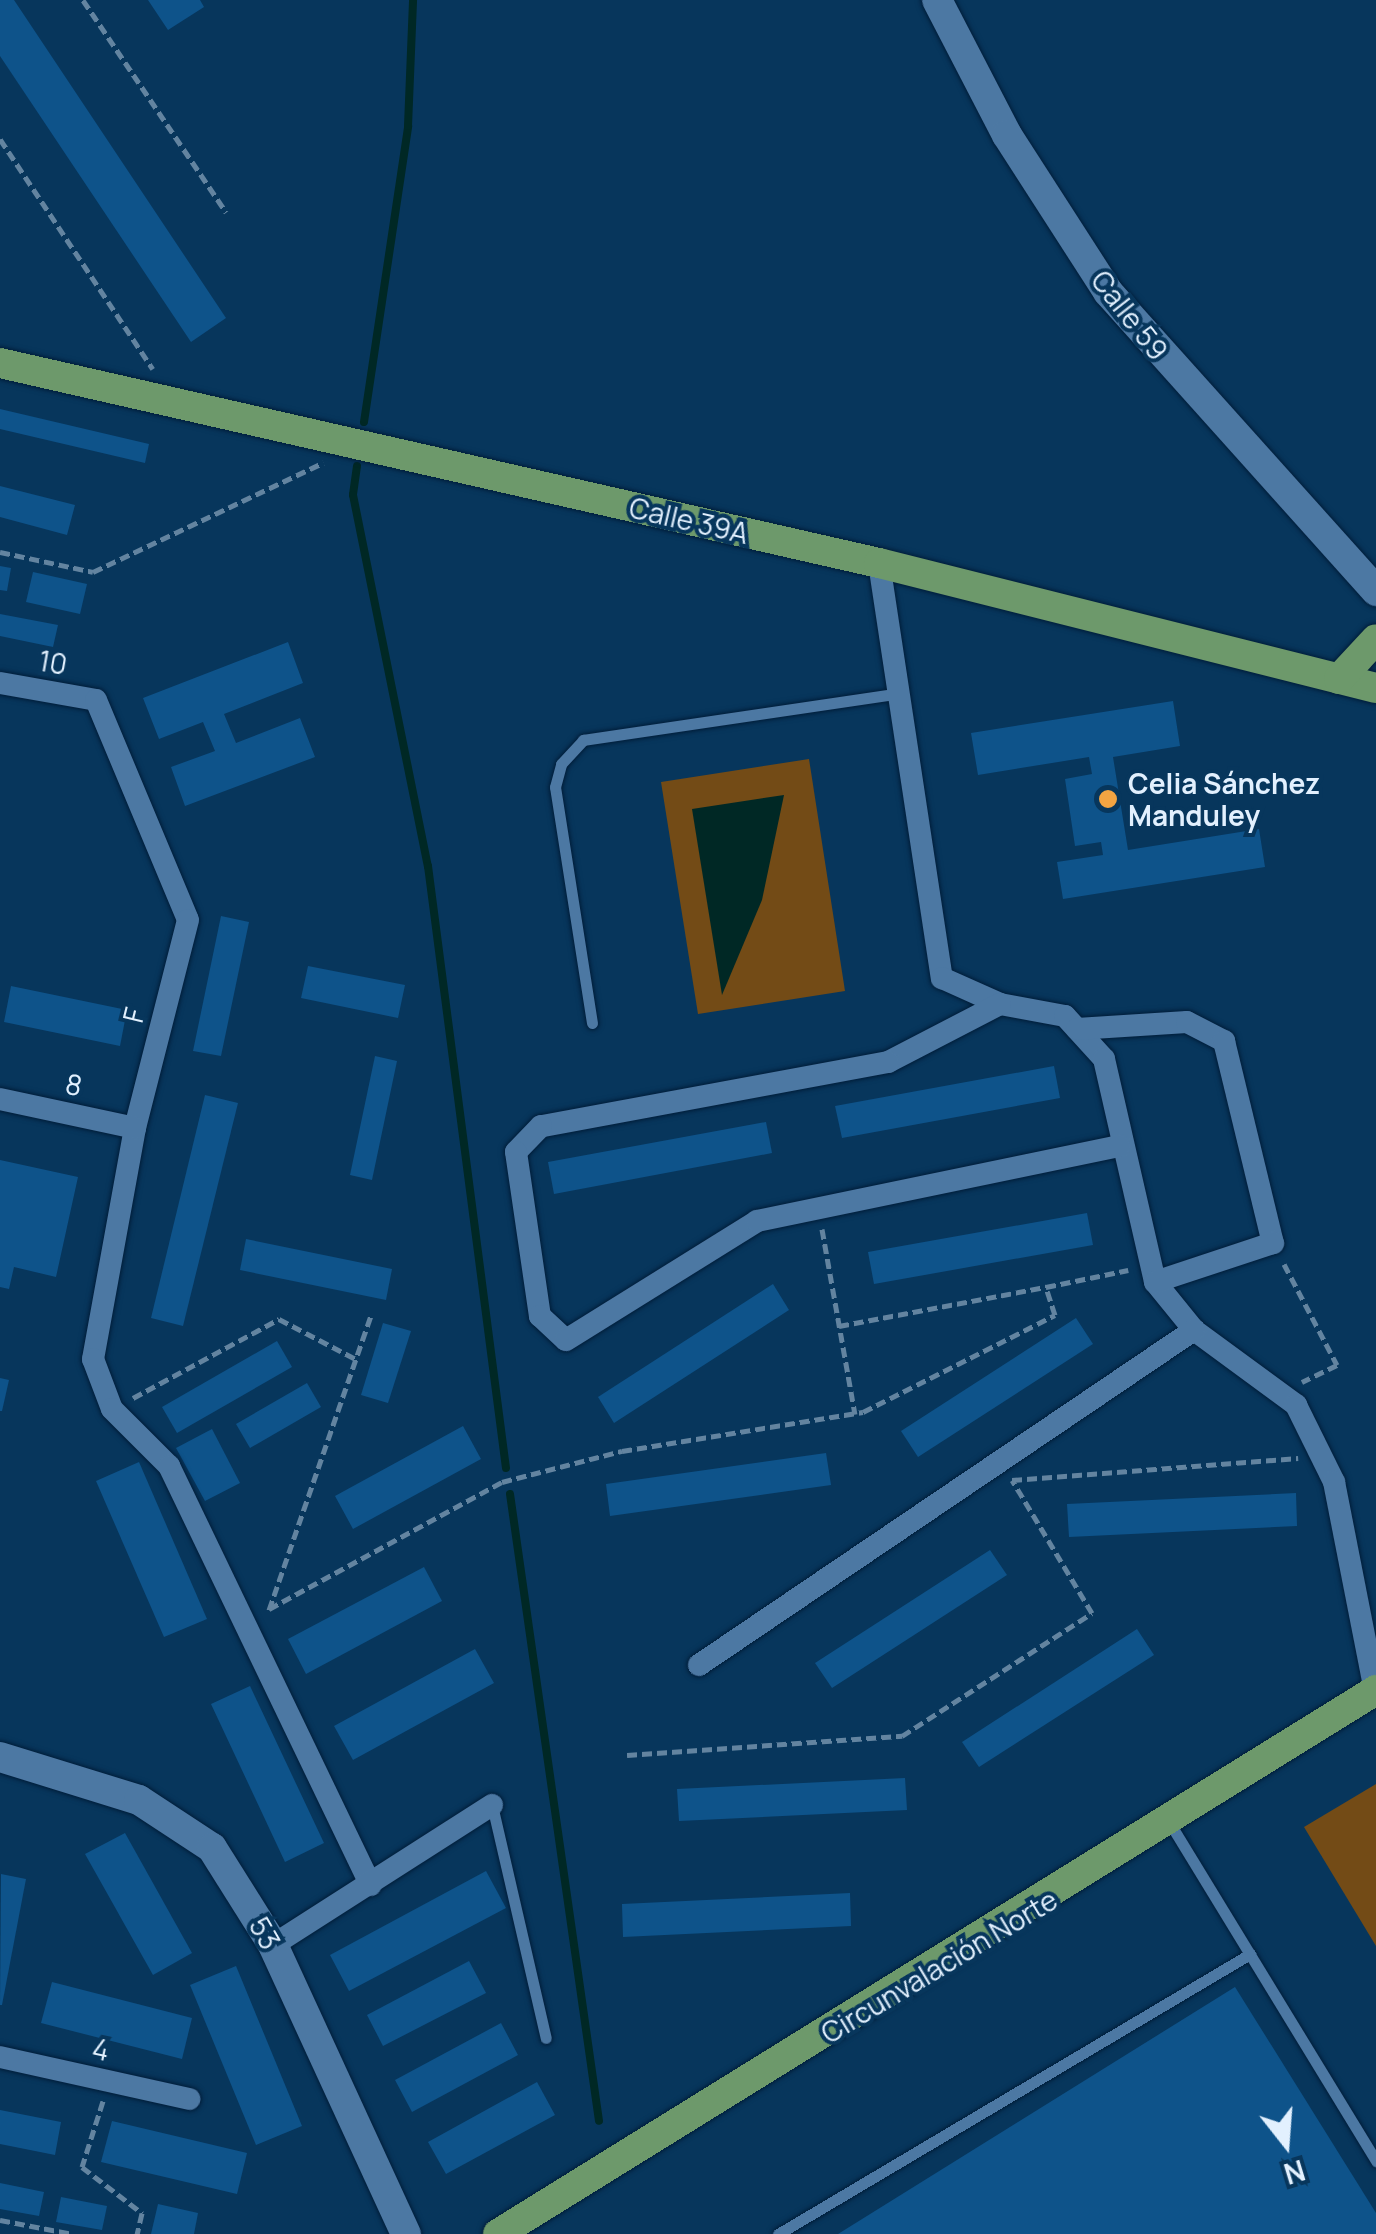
<!DOCTYPE html>
<html>
<head>
<meta charset="utf-8">
<style>
  body { margin:0 }
  #map { position:relative; width:1376px; height:2234px; overflow:hidden; background:#07365c; font-family:Manrope,sans-serif }
  div>[style] { position:absolute }
  [style*='--x'] { left:calc(var(--x)*1px); top:calc(var(--y)*1px); width:calc(var(--w)*1px); rotate:calc(var(--a)*1deg) }
  .green>* { inset:0; background:#734b16 }
  .water>* { inset:0; background:#002825 }
  .stream>* { height:8px; margin:-4px; padding:0 4px; transform-origin:4px; border-radius:4px; background:#002825 }
  .building>* { inset:0; background:#0e538a }
  .path>* { height:5px; margin-top:-2.5px; transform-origin:0; background:repeating-linear-gradient(90deg,#6384a0 0 10px,transparent 0 15px) }
  .roads { filter:drop-shadow(0 0 2px #001d39) drop-shadow(0 0 2px #001d39) }
  .service>* { height:11px; margin:-5.5px; padding:0 5.5px; transform-origin:5.5px; border-radius:5.5px; background:#4c78a3 }
  .minor>* { height:22px; margin:-11px; padding:0 11px; transform-origin:11px; border-radius:11px; background:#4c78a3 }
  .tertiary>* { height:30px; margin:-15px; padding:0 15px; transform-origin:15px; border-radius:15px; background:#4c78a3 }
  .primary>* { height:30px; margin:-15px; padding:0 15px; transform-origin:15px; border-radius:15px; background:#6d996b }
  .dots>* { width:28px; height:28px; translate:-50% -50%; box-sizing:border-box; border:5px solid #07365c; border-radius:50% }
  span { translate:-50% -50%; white-space:nowrap; text-align:center; line-height:1.15; -webkit-text-stroke:8px #07365c; paint-order:stroke }
  .street-label { font-size:28px; color:#e2f0fe }
  .poi-label { font-size:28px; color:#e2f0fe; font-weight:700 }
  .left { translate:0 -50%; text-align:left }
  .north { position:absolute; left:1236px; top:2094px; width:100px; height:100px; -webkit-text-stroke:8px #07365c; paint-order:stroke; rotate:163deg; font-size:28px; font-weight:700; line-height:40px; text-align:center; color:#e2f0fe }
  .north::after { content:''; display:block; margin:auto; width:35px; height:45px; background:#e2f0fe; clip-path:polygon(50% 0,100% 100%,50% 72%,0 100%) }
</style>
</head>
<body>
<div id="map">
  <div class="green">
    <i style="clip-path:polygon(809px 759px,845px 991px,698px 1014px,661px 782px)"></i>
    <i style="clip-path:polygon(1376px 1784px,1376px 1946px,1304px 1827px)"></i>
  </div>
  <div class="water">
    <i style="clip-path:polygon(784px 795px,762px 900px,722px 995px,692px 809px)"></i>
  </div>
  <div class="stream">
    <i style="--x:364;--y:422;--w:299;--a:-81.5"></i>
    <i style="--x:408;--y:126;--w:126;--a:-87.7"></i>
    <i style="--x:357;--y:466;--w:29;--a:98"></i>
    <i style="--x:353;--y:495;--w:379;--a:78.6"></i>
    <i style="--x:428;--y:866;--w:607;--a:82.62"></i>
    <i style="--x:510;--y:1494;--w:633;--a:81.92"></i>
  </div>
  <div class="building">
    <i style="clip-path:polygon(0 0,14px 0,226px 318px,191px 342px,0 56px)"></i>
    <i style="clip-path:polygon(148px 0,200px 0,204px 7px,168px 30px)"></i>
    <i style="clip-path:polygon(0 409px,149px 444px,145px 463px,0 429px)"></i>
    <i style="clip-path:polygon(0 486px,75px 505px,67px 535px,0 517px)"></i>
    <i style="clip-path:polygon(0 566px,11px 568px,7px 591px,0 590px)"></i>
    <i style="clip-path:polygon(33px 572px,87px 584px,80px 614px,26px 602px)"></i>
    <i style="clip-path:polygon(0 614px,58px 625px,53px 647px,0 636px)"></i>
    <i style="clip-path:polygon(288px 642px,303px 683px,224px 714px,236px 743px,300px 718px,315px 757px,185px 806px,171px 767px,215px 751px,203px 722px,159px 739px,143px 698px)"></i>
    <i style="clip-path:polygon(1173px 701px,1180px 746px,1113px 757px,1128px 850px,1259px 829px,1265px 867px,1063px 899px,1057px 862px,1103px 855px,1101px 842px,1075px 846px,1065px 779px,1092px 774px,1089px 757px,978px 775px,971px 733px)"></i>
    <i style="clip-path:polygon(221px 916px,249px 922px,221px 1056px,193px 1051px)"></i>
    <i style="clip-path:polygon(308px 966px,405px 985px,398px 1018px,301px 998px)"></i>
    <i style="clip-path:polygon(11px 986px,127px 1010px,120px 1046px,4px 1022px)"></i>
    <i style="clip-path:polygon(375px 1056px,397px 1061px,372px 1180px,350px 1175px)"></i>
    <i style="clip-path:polygon(1054px 1066px,1060px 1098px,842px 1138px,835px 1106px)"></i>
    <i style="clip-path:polygon(205px 1095px,238px 1103px,183px 1326px,151px 1318px)"></i>
    <i style="clip-path:polygon(766px 1122px,772px 1153px,554px 1194px,548px 1162px)"></i>
    <i style="clip-path:polygon(0 1160px,78px 1177px,56px 1277px,14px 1267px,9px 1289px,0 1287px)"></i>
    <i style="clip-path:polygon(1087px 1213px,1093px 1245px,874px 1284px,868px 1252px)"></i>
    <i style="clip-path:polygon(246px 1239px,392px 1269px,386px 1300px,240px 1270px)"></i>
    <i style="clip-path:polygon(773px 1284px,789px 1310px,614px 1423px,598px 1397px)"></i>
    <i style="clip-path:polygon(1076px 1318px,1093px 1344px,918px 1457px,901px 1431px)"></i>
    <i style="clip-path:polygon(383px 1323px,411px 1331px,388px 1403px,361px 1395px)"></i>
    <i style="clip-path:polygon(277px 1341px,292px 1367px,177px 1433px,162px 1407px)"></i>
    <i style="clip-path:polygon(0 1378px,9px 1380px,2px 1411px,0 1411px)"></i>
    <i style="clip-path:polygon(307px 1383px,321px 1407px,250px 1448px,236px 1424px)"></i>
    <i style="clip-path:polygon(463px 1426px,481px 1459px,353px 1529px,335px 1496px)"></i>
    <i style="clip-path:polygon(212px 1429px,240px 1483px,205px 1501px,176px 1448px)"></i>
    <i style="clip-path:polygon(826px 1453px,831px 1485px,610px 1516px,606px 1484px)"></i>
    <i style="clip-path:polygon(139px 1462px,207px 1619px,164px 1637px,96px 1481px)"></i>
    <i style="clip-path:polygon(1296px 1493px,1297px 1526px,1069px 1537px,1067px 1504px)"></i>
    <i style="clip-path:polygon(990px 1550px,1007px 1575px,832px 1688px,815px 1663px)"></i>
    <i style="clip-path:polygon(424px 1567px,442px 1601px,306px 1674px,288px 1639px)"></i>
    <i style="clip-path:polygon(1137px 1629px,1154px 1655px,979px 1767px,962px 1742px)"></i>
    <i style="clip-path:polygon(475px 1649px,494px 1683px,353px 1760px,334px 1726px)"></i>
    <i style="clip-path:polygon(250px 1686px,324px 1843px,285px 1862px,211px 1704px)"></i>
    <i style="clip-path:polygon(905px 1778px,907px 1810px,679px 1821px,677px 1789px)"></i>
    <i style="clip-path:polygon(125px 1833px,192px 1953px,153px 1975px,85px 1854px)"></i>
    <i style="clip-path:polygon(486px 1871px,506px 1908px,349px 1991px,330px 1955px)"></i>
    <i style="clip-path:polygon(1px 1874px,26px 1879px,2px 2005px,0 2005px)"></i>
    <i style="clip-path:polygon(850px 1893px,851px 1926px,623px 1937px,622px 1904px)"></i>
    <i style="clip-path:polygon(469px 1961px,486px 1993px,383px 2046px,367px 2015px)"></i>
    <i style="clip-path:polygon(236px 1966px,302px 2126px,256px 2145px,190px 1985px)"></i>
    <i style="clip-path:polygon(52px 1982px,192px 2018px,182px 2059px,41px 2023px)"></i>
    <i style="clip-path:polygon(1235px 1987px,1376px 2213px,1376px 2234px,838px 2234px)"></i>
    <i style="clip-path:polygon(501px 2023px,518px 2055px,412px 2112px,395px 2080px)"></i>
    <i style="clip-path:polygon(537px 2082px,555px 2115px,446px 2174px,428px 2142px)"></i>
    <i style="clip-path:polygon(0 2110px,61px 2122px,55px 2155px,0 2144px)"></i>
    <i style="clip-path:polygon(112px 2121px,247px 2153px,237px 2194px,101px 2162px)"></i>
    <i style="clip-path:polygon(0 2183px,44px 2192px,39px 2216px,0 2209px)"></i>
    <i style="clip-path:polygon(61px 2197px,107px 2206px,102px 2230px,56px 2222px)"></i>
    <i style="clip-path:polygon(158px 2204px,198px 2213px,194px 2234px,151px 2234px)"></i>
  </div>
  <div class="path">
    <i style="--x:83;--y:0;--w:256;--a:56"></i>
    <i style="--x:0;--y:139;--w:276;--a:56.4"></i>
    <i style="--x:0;--y:552;--w:95;--a:12.1"></i>
    <i style="--x:93;--y:572;--w:255;--a:-25.4"></i>
    <i style="--x:822;--y:1229;--w:188;--a:79.9"></i>
    <i style="--x:1284;--y:1264;--w:114;--a:62.3"></i>
    <i style="--x:1337;--y:1365;--w:39;--a:154"></i>
    <i style="--x:839;--y:1326;--w:211;--a:-10.7"></i>
    <i style="--x:133;--y:1398;--w:166;--a:-28.4"></i>
    <i style="--x:279;--y:1319;--w:87;--a:27.5"></i>
    <i style="--x:269;--y:1609;--w:265;--a:-28.6"></i>
    <i style="--x:502;--y:1482;--w:124;--a:-14.5"></i>
    <i style="--x:622;--y:1451;--w:244;--a:-9.2"></i>
    <i style="--x:863;--y:1412;--w:215;--a:-26.8"></i>
    <i style="--x:1055;--y:1315;--w:29;--a:-108"></i>
    <i style="--x:1046;--y:1287;--w:84;--a:-11.7"></i>
    <i style="--x:269;--y:1610;--w:311;--a:-70.9"></i>
    <i style="--x:627;--y:1755;--w:276;--a:-4"></i>
    <i style="--x:902;--y:1736;--w:226;--a:-32.9"></i>
    <i style="--x:1092;--y:1613;--w:155;--a:-121"></i>
    <i style="--x:1012;--y:1480;--w:287;--a:-4.4"></i>
    <i style="--x:103;--y:2101;--w:69;--a:107.7"></i>
    <i style="--x:82;--y:2167;--w:76;--a:37.5"></i>
    <i style="--x:142;--y:2213;--w:22;--a:103"></i>
    <i style="--x:0;--y:2220;--w:74;--a:10.9"></i>
  </div>
  <div class="roads">
    <div class="service">
      <i style="--x:592;--y:1023;--w:239;--a:-98.9"></i>
      <i style="--x:555;--y:787;--w:24;--a:-75"></i>
      <i style="--x:561;--y:764;--w:33;--a:-47"></i>
      <i style="--x:583;--y:740;--w:321;--a:-8.4"></i>
      <i style="--x:492;--y:1805;--w:239;--a:77"></i>
      <i style="--x:1171;--y:1825;--w:394;--a:58.6"></i>
      <i style="--x:778;--y:2234;--w:549;--a:-30.68"></i>
    </div>
    <div class="minor">
      <i style="--x:879;--y:563;--w:420;--a:81.4"></i>
      <i style="--x:942;--y:978;--w:64;--a:24.1"></i>
      <i style="--x:1000;--y:1004;--w:66;--a:10.5"></i>
      <i style="--x:1065;--y:1016;--w:58;--a:47.8"></i>
      <i style="--x:1104;--y:1059;--w:229;--a:77.1"></i>
      <i style="--x:1155;--y:1282;--w:62;--a:50.9"></i>
      <i style="--x:1194;--y:1330;--w:127;--a:36.3"></i>
      <i style="--x:1296;--y:1405;--w:86;--a:63.7"></i>
      <i style="--x:1334;--y:1482;--w:213;--a:78.9"></i>
      <i style="--x:0;--y:683;--w:97;--a:10"></i>
      <i style="--x:96;--y:700;--w:238;--a:67.3"></i>
      <i style="--x:188;--y:920;--w:215;--a:104.3"></i>
      <i style="--x:135;--y:1128;--w:235;--a:100.3"></i>
      <i style="--x:93;--y:1359;--w:53;--a:69.2"></i>
      <i style="--x:112;--y:1409;--w:81;--a:45"></i>
      <i style="--x:169;--y:1466;--w:465;--a:64.3"></i>
      <i style="--x:1000;--y:1004;--w:126;--a:152.6"></i>
      <i style="--x:888;--y:1062;--w:353;--a:169.5"></i>
      <i style="--x:541;--y:1126;--w:36;--a:134"></i>
      <i style="--x:516;--y:1152;--w:166;--a:81.7"></i>
      <i style="--x:540;--y:1316;--w:35;--a:43"></i>
      <i style="--x:566;--y:1340;--w:225;--a:-31.9"></i>
      <i style="--x:757;--y:1221;--w:370;--a:-11.7"></i>
      <i style="--x:1077;--y:1029;--w:110;--a:-3.6"></i>
      <i style="--x:1187;--y:1022;--w:42;--a:27.2"></i>
      <i style="--x:1224;--y:1041;--w:208;--a:76.4"></i>
      <i style="--x:1273;--y:1243;--w:124;--a:161.7"></i>
      <i style="--x:0;--y:1099;--w:138;--a:12.1"></i>
      <i style="--x:699;--y:1665;--w:598;--a:-34.09"></i>
      <i style="--x:273;--y:1945;--w:260;--a:-32.6"></i>
      <i style="--x:0;--y:2057;--w:194;--a:12.5"></i>
    </div>
    <div class="tertiary">
      <i style="--x:937;--y:0;--w:152;--a:62.6"></i>
      <i style="--x:1007;--y:135;--w:187;--a:57.2"></i>
      <i style="--x:1108;--y:292;--w:402;--a:48.1"></i>
      <i style="--x:0;--y:1757;--w:145;--a:17.2"></i>
      <i style="--x:139;--y:1800;--w:87;--a:33.3"></i>
      <i style="--x:212;--y:1848;--w:115;--a:57.8"></i>
      <i style="--x:273;--y:1945;--w:318;--a:65.3"></i>
    </div>
    <div class="primary">
      <i style="--x:0;--y:363;--w:901;--a:12.82"></i>
      <i style="--x:879;--y:563;--w:512;--a:14.12"></i>
      <i style="--x:1339;--y:679;--w:54;--a:-47.2"></i>
      <i style="--x:498;--y:2234;--w:1033;--a:-31.78"></i>
    </div>
  </div>
  <div class="dots">
    <i style="left:1108px;top:799px;background:#f3a442"></i>
  </div>
  <div class="street-label">
    <span style="left:1130px;top:315px;rotate:52deg">Calle 59</span>
    <span style="left:689px;top:520px;rotate:13deg">Calle 39A</span>
    <span style="left:53px;top:662px;rotate:10deg">10</span>
    <span style="left:133px;top:1015px;rotate:-76deg">F</span>
    <span style="left:74px;top:1084px;rotate:12deg">8</span>
    <span style="left:265px;top:1933px;rotate:60deg">53</span>
    <span style="left:939px;top:1966px;rotate:-31deg">Circunvalación Norte</span>
    <span style="left:101px;top:2049px;rotate:12deg">4</span>
  </div>
  <div class="poi-label">
    <span class="left" style="left:1128px;top:799px">Celia Sánchez<br>Manduley</span>
  </div>
  <div class="north">N</div>
</div>
</body>
</html>
